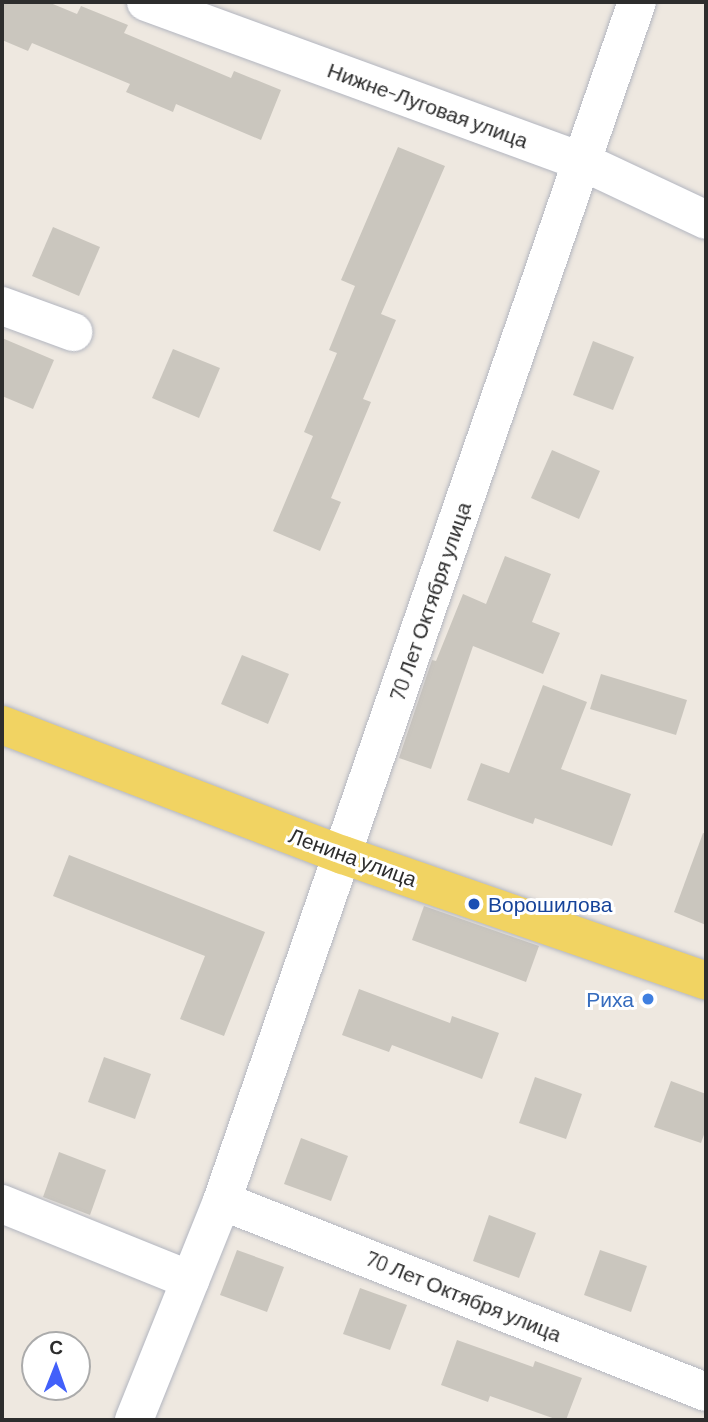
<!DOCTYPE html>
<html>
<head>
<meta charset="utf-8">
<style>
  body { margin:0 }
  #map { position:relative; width:708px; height:1422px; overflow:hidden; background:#eee8e0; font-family:Barlow,sans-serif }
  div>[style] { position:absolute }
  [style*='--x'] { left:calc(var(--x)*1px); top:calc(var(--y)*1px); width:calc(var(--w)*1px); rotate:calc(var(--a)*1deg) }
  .building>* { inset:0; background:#cac6be }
  .roads { filter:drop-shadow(0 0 2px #b3b6c0) drop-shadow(0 0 2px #b3b6c0) }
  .minor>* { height:38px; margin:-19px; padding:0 19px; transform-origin:19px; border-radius:19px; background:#fff }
  .major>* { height:38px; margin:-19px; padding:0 19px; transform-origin:19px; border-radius:19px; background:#f1d362 }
  .dots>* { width:19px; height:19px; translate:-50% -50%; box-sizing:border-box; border:4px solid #fff; border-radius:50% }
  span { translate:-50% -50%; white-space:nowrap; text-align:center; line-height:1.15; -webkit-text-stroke:6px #fff; paint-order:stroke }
  .street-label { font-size:21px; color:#2d2d2d }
  .transit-label { font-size:21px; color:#164399 }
  .left { translate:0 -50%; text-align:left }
  .shop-label { font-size:21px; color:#366cbe }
  .right { translate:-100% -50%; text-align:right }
  .frame { position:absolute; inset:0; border:4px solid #2d2d2d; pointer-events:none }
  .north { position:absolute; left:21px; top:1331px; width:70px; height:70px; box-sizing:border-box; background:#fff; border:2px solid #ababab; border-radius:50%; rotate:1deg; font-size:19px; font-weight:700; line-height:28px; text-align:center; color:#2d2d2d }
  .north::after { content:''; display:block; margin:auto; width:24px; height:32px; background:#4260fa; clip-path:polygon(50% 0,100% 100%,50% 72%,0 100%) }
</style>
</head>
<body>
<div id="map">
  <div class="building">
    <i style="clip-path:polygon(2px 2px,48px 2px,77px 14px,81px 6px,128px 25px,124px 33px,231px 78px,234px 71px,281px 90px,261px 140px,176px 104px,173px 112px,126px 92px,130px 84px,32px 43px,28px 51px,2px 40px)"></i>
    <i style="clip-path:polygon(398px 147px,445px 166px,381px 314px,396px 320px,363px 399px,371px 402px,331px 498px,341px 502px,320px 551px,273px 531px,313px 436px,304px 432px,337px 353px,329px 350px,355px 286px,341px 280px)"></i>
    <i style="clip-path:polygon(53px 227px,100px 247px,79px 296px,32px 276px)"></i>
    <i style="clip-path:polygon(2px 338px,54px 360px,33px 409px,2px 396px)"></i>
    <i style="clip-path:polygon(593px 341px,634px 357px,613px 410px,573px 395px)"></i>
    <i style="clip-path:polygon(173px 349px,220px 368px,199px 418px,152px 398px)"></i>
    <i style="clip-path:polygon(552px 450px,600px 471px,579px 519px,531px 498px)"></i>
    <i style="clip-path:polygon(505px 556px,551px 574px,532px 622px,560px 633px,543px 674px,473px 646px,431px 769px,399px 758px,432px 660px,436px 661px,463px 594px,486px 604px)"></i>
    <i style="clip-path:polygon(242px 655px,289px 674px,268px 724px,221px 704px)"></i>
    <i style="clip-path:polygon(601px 674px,687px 700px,676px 735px,590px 709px)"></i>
    <i style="clip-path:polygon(543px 685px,587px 702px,561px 769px,631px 794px,612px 846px,535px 818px,533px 824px,467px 800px,481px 763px,509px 773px)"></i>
    <i style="clip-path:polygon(703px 833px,706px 834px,706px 925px,674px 912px)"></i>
    <i style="clip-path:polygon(69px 855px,265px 932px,224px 1036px,180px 1019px,205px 956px,53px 896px)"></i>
    <i style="clip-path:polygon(424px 906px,539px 946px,526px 982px,412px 940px)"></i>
    <i style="clip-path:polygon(359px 989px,450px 1023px,452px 1016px,499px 1033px,482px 1079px,392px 1045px,389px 1052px,342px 1035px)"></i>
    <i style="clip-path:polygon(104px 1057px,151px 1074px,135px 1119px,88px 1102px)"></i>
    <i style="clip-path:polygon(535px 1077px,582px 1094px,566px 1139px,519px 1123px)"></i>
    <i style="clip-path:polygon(671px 1081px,706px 1094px,706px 1129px,701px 1143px,654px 1127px)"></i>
    <i style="clip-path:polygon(301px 1138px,348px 1156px,331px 1201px,284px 1184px)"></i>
    <i style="clip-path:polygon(59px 1152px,106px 1170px,90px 1215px,43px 1197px)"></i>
    <i style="clip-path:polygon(489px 1215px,536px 1233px,519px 1278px,473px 1261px)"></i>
    <i style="clip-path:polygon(237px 1250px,284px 1267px,267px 1312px,220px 1295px)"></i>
    <i style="clip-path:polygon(600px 1250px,647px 1266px,631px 1312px,584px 1295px)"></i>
    <i style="clip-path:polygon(360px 1288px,407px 1305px,390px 1350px,343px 1334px)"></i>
    <i style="clip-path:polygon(457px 1340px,533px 1367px,535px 1361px,582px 1378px,566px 1420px,558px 1420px,490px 1396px,488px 1402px,441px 1385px)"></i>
  </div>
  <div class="roads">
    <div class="minor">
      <i style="--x:146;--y:2;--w:465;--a:20.1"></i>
      <i style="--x:583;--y:162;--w:136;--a:25.2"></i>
      <i style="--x:2;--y:306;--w:76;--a:20.1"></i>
      <i style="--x:222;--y:1201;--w:520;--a:21.54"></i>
      <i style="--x:2;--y:1204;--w:203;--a:22"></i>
      <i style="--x:134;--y:1420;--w:236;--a:-68.1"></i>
      <i style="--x:222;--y:1201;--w:1269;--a:-70.91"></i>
    </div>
    <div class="major">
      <i style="--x:2;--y:725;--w:365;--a:20.9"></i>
      <i style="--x:343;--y:855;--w:384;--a:19.1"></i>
    </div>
  </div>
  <div class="dots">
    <i style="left:474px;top:904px;background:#1a4fb4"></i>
    <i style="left:648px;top:999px;background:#3f7fe0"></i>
  </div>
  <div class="street-label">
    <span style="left:428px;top:105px;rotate:20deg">Нижне-Луговая улица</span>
    <span style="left:430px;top:601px;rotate:-71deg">70 Лет Октября улица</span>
    <span style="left:353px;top:857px;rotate:20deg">Ленина улица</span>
    <span style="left:464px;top:1296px;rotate:22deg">70 Лет Октября улица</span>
  </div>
  <div class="transit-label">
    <span class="left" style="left:488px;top:904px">Ворошилова</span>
  </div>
  <div class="shop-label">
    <span class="right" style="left:634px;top:999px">Риха</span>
  </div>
  <div class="frame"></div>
  <div class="north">С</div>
</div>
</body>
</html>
